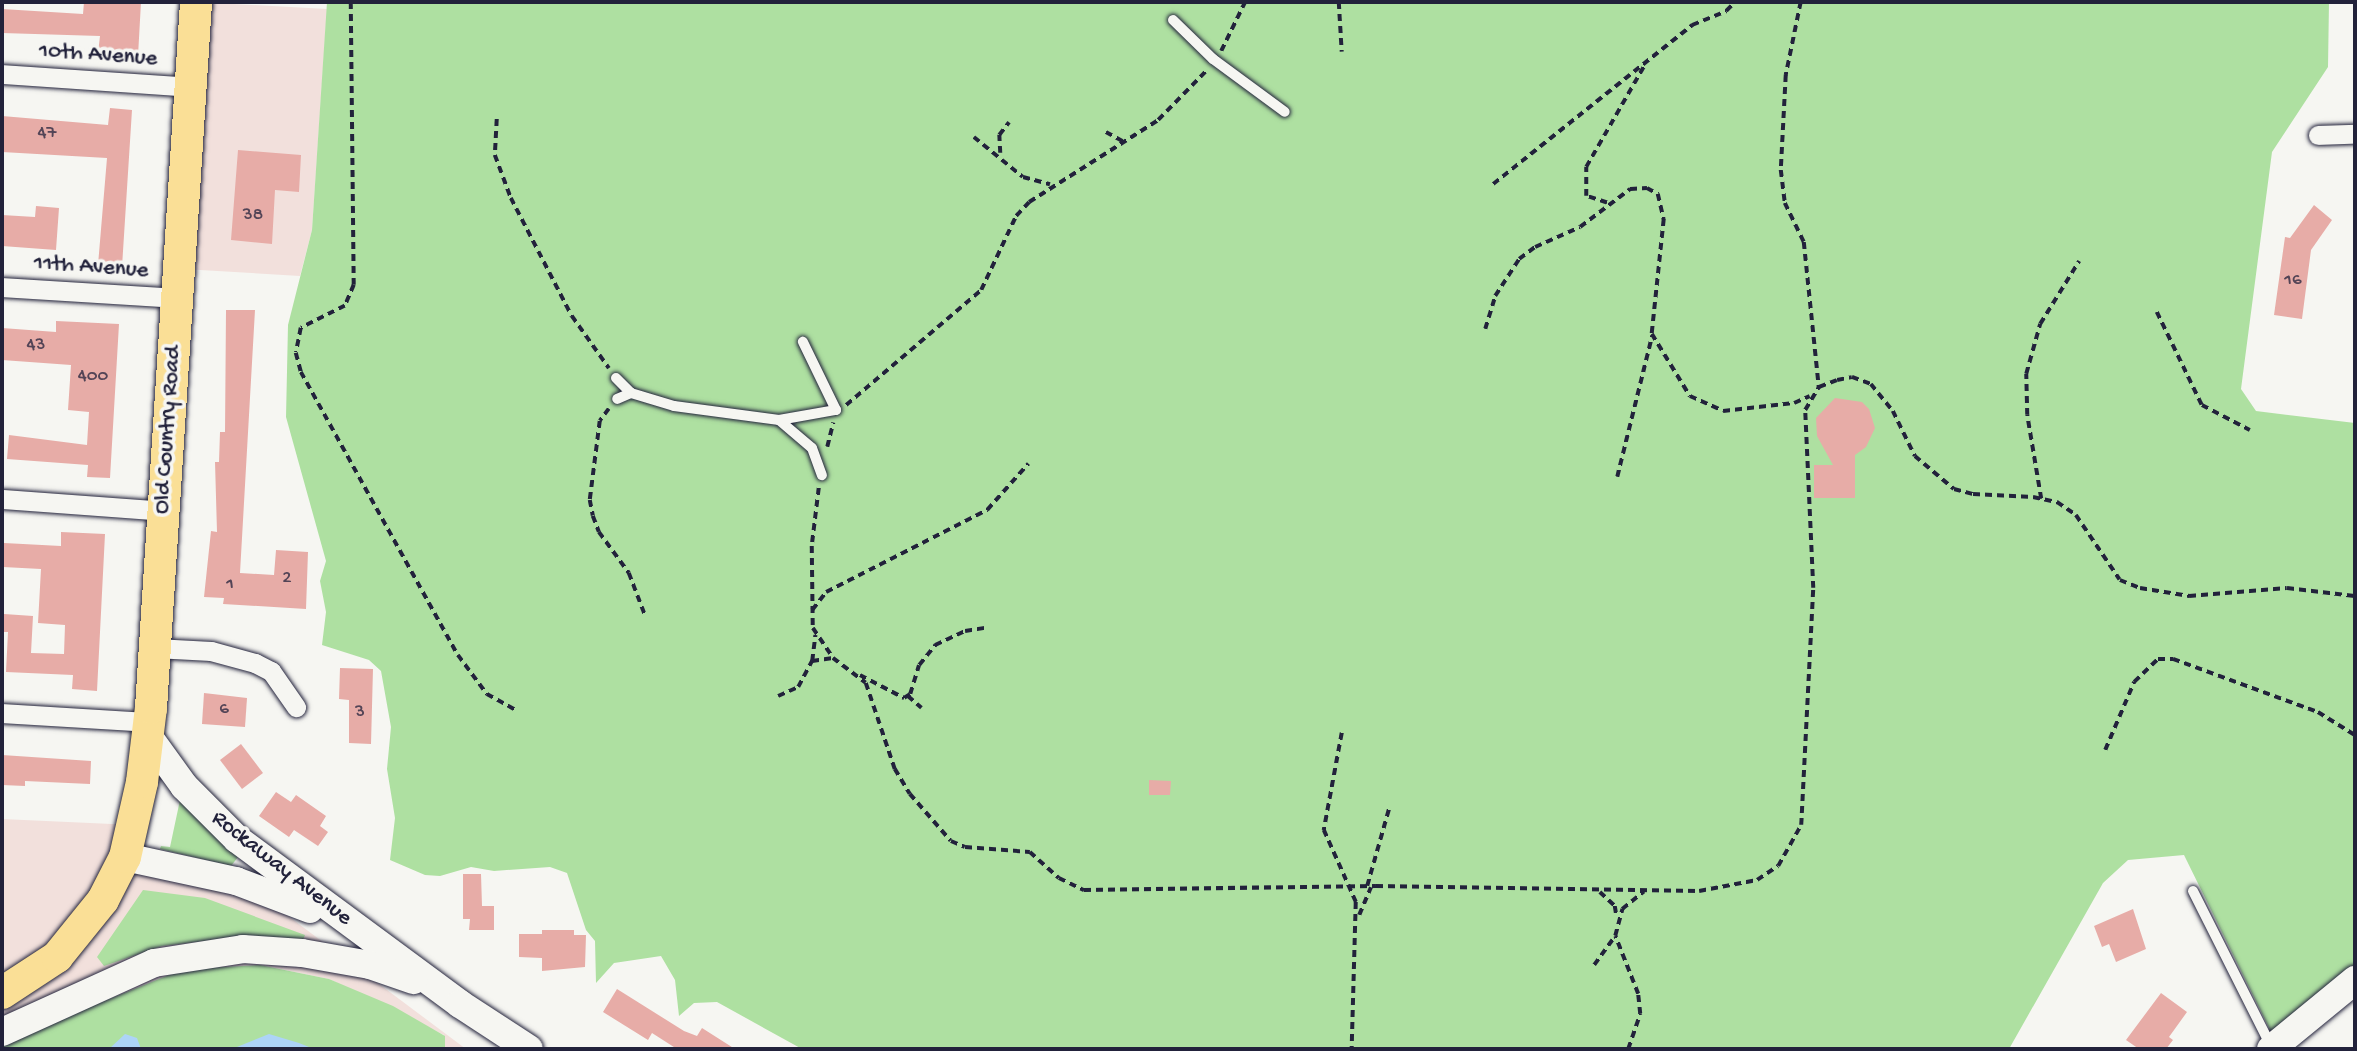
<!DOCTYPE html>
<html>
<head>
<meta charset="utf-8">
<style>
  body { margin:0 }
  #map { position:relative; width:2357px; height:1051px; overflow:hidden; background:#f6f6f2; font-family:"Gochi Hand",sans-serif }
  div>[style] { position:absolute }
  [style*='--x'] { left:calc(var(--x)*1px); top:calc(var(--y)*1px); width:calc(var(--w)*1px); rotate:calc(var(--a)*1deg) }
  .built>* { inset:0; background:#f2e0dc }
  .green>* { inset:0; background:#aee0a1 }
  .water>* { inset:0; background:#add4f7 }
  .building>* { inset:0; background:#e7aca7 }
  .path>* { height:3.5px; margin-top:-1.75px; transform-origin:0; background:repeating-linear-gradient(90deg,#22223b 0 7px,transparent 0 12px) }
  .roads { filter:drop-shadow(0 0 2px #22223b) drop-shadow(0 0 2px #22223b) }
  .lane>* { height:10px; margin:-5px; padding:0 5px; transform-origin:5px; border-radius:5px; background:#f6f6f2 }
  .street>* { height:19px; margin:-9.5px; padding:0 9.5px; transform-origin:9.5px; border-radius:9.5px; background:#f6f6f2 }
  .secondary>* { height:28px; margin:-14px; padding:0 14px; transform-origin:14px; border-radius:14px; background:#f6f6f2 }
  .primary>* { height:32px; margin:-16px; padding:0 16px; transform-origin:16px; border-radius:16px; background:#fadf96 }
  span { translate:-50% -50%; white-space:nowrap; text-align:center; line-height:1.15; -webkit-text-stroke:7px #f6f6f2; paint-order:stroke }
  .number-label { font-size:19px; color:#534456 }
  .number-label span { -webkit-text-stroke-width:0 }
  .street-label { font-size:23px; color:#22223b }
  .frame { position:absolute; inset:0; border:4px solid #22223b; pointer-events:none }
</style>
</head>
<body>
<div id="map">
  <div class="built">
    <i style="clip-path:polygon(198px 2px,327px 9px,312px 230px,300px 276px,183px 269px)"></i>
    <i style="clip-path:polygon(2px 819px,134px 825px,125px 858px,240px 880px,466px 1049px,445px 1049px,444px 1035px,329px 979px,260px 965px,184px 969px,2px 1042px)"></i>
  </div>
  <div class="green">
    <i style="clip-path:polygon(327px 2px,2329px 2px,2328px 67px,2272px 152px,2241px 389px,2256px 411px,2355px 423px,2355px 975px,2273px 1036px,2184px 855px,2128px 860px,2103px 883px,2009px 1049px,802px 1049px,717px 1002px,694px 1003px,679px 1016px,675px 980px,661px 956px,614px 963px,596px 983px,595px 941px,586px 930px,567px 873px,550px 867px,494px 871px,471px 867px,440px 876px,425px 875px,390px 860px,395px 818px,387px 769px,391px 727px,381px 671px,369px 660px,322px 645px,326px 612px,320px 581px,326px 561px,286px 417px,288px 325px,312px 230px)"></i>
    <i style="clip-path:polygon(180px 800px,238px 857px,231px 866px,160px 849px,161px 846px,170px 847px)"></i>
    <i style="clip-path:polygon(143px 890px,205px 898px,305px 935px,301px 945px,232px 938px,162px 946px,104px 966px,97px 957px)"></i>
    <i style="clip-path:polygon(260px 965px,329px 979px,393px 1006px,445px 1036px,445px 1049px,2px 1049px,2px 1042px,184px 969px)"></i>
  </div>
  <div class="water">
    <i style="clip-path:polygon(125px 1034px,137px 1038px,141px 1049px,109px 1049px)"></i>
    <i style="clip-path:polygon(269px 1034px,299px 1043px,314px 1049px,232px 1049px)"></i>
  </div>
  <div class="building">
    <i style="clip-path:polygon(84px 2px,141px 2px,138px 56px,98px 53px,100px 36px,2px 33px,2px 9px,83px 14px)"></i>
    <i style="clip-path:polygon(110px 108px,132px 110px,122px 267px,98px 265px,107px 158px,2px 152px,2px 116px,108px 125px)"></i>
    <i style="clip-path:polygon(238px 150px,301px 155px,299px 192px,275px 190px,272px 244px,231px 240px)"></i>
    <i style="clip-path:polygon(2314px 205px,2332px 220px,2311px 250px,2302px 319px,2274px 315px,2285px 237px,2290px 238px)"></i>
    <i style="clip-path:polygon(36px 206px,59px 208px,56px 250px,2px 246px,2px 215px,35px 217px)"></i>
    <i style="clip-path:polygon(226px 310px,255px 310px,240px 573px,274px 575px,276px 550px,308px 552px,306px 609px,223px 604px,224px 598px,204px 597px,211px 531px,217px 532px,215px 462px,219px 462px,220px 432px,225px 432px)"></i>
    <i style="clip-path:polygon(56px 321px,119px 324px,110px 478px,87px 477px,88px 465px,7px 459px,9px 435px,87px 445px,89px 412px,68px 410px,71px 365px,2px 360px,2px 328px,56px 332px)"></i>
    <i style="clip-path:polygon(1835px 398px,1862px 402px,1869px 409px,1875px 428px,1866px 447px,1855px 455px,1855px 498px,1814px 498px,1814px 465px,1833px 465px,1817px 436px,1816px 418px)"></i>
    <i style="clip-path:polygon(61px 532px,105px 534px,97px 691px,72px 689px,73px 675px,6px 672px,8px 632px,3px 632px,4px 614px,33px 616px,31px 653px,64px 654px,65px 625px,38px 623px,41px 569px,3px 567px,4px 543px,61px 546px)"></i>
    <i style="clip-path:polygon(340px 668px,373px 669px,371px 744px,349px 743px,349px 700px,339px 699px)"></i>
    <i style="clip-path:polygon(204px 693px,247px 698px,245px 727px,202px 724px)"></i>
    <i style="clip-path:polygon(241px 744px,263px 773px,242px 789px,220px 760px)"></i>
    <i style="clip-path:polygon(2px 755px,91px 761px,90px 784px,25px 781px,25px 786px,2px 785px)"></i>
    <i style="clip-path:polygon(1149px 780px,1171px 781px,1170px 795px,1149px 795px)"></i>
    <i style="clip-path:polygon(276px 792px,291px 802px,296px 795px,326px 816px,320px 826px,328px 832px,318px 846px,294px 830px,289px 837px,259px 816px)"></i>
    <i style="clip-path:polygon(463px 874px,481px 874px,482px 906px,494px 906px,494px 930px,469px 930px,470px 919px,463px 919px)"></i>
    <i style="clip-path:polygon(2133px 909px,2146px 949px,2116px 962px,2109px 944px,2102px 947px,2094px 926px)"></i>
    <i style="clip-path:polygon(542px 930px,574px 930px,574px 935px,586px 935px,585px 967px,542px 971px,542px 958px,519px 957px,519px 934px,542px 934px)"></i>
    <i style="clip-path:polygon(617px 989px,684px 1031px,697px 1036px,702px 1028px,735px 1049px,677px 1049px,652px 1033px,648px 1040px,603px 1012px)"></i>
    <i style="clip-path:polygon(2161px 993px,2187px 1012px,2169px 1037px,2173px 1040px,2166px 1049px,2139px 1049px,2126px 1040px)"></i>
  </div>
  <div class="path">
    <i style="--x:351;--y:2;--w:283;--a:89.4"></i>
    <i style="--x:354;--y:285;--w:23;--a:113"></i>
    <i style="--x:345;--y:306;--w:49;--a:153.4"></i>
    <i style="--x:301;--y:328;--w:25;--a:101"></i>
    <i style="--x:296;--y:353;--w:20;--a:75"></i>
    <i style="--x:301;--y:372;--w:324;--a:61"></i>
    <i style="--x:458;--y:655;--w:49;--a:53.4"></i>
    <i style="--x:487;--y:694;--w:35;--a:29"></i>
    <i style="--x:1339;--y:2;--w:50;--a:86.6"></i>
    <i style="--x:1801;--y:2;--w:75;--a:101.6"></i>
    <i style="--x:1786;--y:75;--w:95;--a:93"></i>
    <i style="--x:1781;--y:170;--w:33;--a:83"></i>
    <i style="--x:1785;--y:203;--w:43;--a:64"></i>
    <i style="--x:1804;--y:242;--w:146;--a:84.1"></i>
    <i style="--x:1221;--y:51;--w:55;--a:-63.9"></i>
    <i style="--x:497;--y:119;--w:36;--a:93"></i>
    <i style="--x:495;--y:155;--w:46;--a:69.6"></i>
    <i style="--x:511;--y:198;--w:133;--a:62.7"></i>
    <i style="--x:572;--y:316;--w:64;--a:54.6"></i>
    <i style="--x:1106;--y:132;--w:23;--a:29"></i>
    <i style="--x:974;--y:137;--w:63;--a:39.2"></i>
    <i style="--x:1023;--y:177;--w:28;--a:15"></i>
    <i style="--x:1000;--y:153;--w:18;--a:-93"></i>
    <i style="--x:999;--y:135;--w:16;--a:-52"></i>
    <i style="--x:1493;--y:184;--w:255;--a:-38.6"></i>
    <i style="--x:1692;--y:25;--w:37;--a:-22"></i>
    <i style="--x:1726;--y:11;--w:13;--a:-45"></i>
    <i style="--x:1607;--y:203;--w:22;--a:-162"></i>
    <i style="--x:1586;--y:196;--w:29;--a:-90"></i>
    <i style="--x:1586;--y:167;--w:116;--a:-60.1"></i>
    <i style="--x:2157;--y:312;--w:103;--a:64.2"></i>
    <i style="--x:2202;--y:405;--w:54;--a:27.5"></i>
    <i style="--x:1485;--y:329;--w:34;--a:-73"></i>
    <i style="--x:1495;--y:296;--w:44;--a:-57"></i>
    <i style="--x:1519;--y:259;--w:20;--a:-37"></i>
    <i style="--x:1535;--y:247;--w:49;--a:-24"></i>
    <i style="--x:1580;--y:227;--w:63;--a:-37.2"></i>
    <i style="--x:1630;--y:189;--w:17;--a:-3"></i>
    <i style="--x:1647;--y:188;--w:13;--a:29"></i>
    <i style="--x:1658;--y:194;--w:26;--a:77"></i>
    <i style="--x:1664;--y:219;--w:116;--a:96"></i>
    <i style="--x:1652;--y:334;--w:73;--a:58.5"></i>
    <i style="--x:1690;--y:396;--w:36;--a:24"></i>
    <i style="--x:1723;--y:411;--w:71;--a:-6.4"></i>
    <i style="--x:1794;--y:403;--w:17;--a:-24"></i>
    <i style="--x:846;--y:405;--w:177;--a:-40.4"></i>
    <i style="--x:981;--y:290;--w:82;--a:-64.7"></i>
    <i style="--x:1016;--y:216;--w:19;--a:-47"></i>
    <i style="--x:1029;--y:202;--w:153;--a:-32.4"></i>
    <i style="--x:1158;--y:120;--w:69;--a:-45.6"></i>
    <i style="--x:609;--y:409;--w:15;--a:127"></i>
    <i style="--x:600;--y:421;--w:80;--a:97.2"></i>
    <i style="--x:590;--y:500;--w:16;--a:79"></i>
    <i style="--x:593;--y:516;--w:17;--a:69"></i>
    <i style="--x:599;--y:532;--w:51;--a:53.8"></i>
    <i style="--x:629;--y:573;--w:45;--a:69.1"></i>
    <i style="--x:827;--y:447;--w:25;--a:-76"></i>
    <i style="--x:1617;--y:477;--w:145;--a:-76.1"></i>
    <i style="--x:819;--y:488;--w:58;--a:96.9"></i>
    <i style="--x:812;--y:546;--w:82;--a:89.3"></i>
    <i style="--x:813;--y:628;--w:36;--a:56"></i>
    <i style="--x:833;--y:658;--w:41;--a:37.1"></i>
    <i style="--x:866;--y:683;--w:91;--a:71.4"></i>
    <i style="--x:895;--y:769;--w:29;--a:59"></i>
    <i style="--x:910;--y:794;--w:62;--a:48.9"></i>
    <i style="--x:951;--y:841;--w:15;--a:23"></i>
    <i style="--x:965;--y:847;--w:65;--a:4.4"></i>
    <i style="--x:1030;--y:852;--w:39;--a:42"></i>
    <i style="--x:1059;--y:878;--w:28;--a:26"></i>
    <i style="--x:1084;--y:890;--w:292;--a:-0.8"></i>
    <i style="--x:1376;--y:886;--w:323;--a:0.9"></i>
    <i style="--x:1699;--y:891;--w:59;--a:-10.7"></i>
    <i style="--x:1757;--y:880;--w:25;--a:-34"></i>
    <i style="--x:1778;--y:866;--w:47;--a:-60.7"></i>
    <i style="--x:1801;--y:825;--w:237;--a:-87.1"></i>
    <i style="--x:1813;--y:588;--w:178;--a:-92.6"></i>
    <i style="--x:1805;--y:410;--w:27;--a:-59"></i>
    <i style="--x:1819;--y:387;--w:19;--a:-21"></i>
    <i style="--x:1837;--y:380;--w:15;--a:-11"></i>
    <i style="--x:1852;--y:377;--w:20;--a:20"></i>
    <i style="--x:1871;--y:384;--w:35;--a:51"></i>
    <i style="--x:1893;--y:411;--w:50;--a:63.9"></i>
    <i style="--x:1915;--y:456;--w:51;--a:40.2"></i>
    <i style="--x:1954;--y:489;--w:20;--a:15"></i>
    <i style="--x:1973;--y:494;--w:60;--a:2.9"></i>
    <i style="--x:2033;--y:497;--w:25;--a:12"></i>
    <i style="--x:2057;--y:502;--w:23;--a:34"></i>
    <i style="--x:2076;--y:515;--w:78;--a:55.9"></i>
    <i style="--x:2120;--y:580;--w:22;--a:22"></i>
    <i style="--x:2140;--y:588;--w:50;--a:9.3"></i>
    <i style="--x:2189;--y:596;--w:98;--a:-4.7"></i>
    <i style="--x:2287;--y:588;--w:68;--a:6.7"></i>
    <i style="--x:2041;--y:499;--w:85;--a:-99.5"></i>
    <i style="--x:2027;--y:415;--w:41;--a:-91.4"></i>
    <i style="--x:2026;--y:374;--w:52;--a:-74.4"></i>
    <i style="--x:2040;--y:324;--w:74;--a:-58.2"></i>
    <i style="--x:812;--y:610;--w:23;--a:-52"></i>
    <i style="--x:826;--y:592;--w:181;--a:-27"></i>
    <i style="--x:987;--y:510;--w:62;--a:-48.3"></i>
    <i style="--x:812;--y:661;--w:26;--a:-83"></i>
    <i style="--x:860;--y:675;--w:50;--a:27.6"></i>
    <i style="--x:904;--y:698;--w:7;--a:-34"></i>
    <i style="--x:910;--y:694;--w:30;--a:-73"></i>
    <i style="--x:919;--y:665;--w:26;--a:-51"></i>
    <i style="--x:935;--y:645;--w:33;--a:-25"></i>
    <i style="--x:965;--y:631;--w:20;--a:-9"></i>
    <i style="--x:778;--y:696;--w:22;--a:-24"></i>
    <i style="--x:798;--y:687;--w:30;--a:-62"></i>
    <i style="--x:812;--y:661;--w:21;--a:-8"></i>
    <i style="--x:908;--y:696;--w:18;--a:41"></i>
    <i style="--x:1342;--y:733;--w:99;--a:100.5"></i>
    <i style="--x:1324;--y:830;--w:79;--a:66"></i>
    <i style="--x:1356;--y:902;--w:147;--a:91.6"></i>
    <i style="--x:2105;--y:750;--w:74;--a:-66.9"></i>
    <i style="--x:2134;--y:682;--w:33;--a:-44"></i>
    <i style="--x:2158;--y:659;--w:15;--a:0"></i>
    <i style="--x:2173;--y:659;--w:154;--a:20.1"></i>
    <i style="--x:2318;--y:712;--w:44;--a:31.9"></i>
    <i style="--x:1367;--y:886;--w:81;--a:-74.2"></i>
    <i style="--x:1600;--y:892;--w:21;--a:43"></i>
    <i style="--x:1615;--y:906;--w:12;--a:81"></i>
    <i style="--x:1359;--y:915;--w:30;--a:-67"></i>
    <i style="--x:1594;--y:965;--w:36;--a:-54"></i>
    <i style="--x:1628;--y:1049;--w:37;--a:-71"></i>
    <i style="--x:1640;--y:1014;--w:20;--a:-96"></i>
    <i style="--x:1638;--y:994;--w:62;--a:-111.6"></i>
    <i style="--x:1615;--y:936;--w:28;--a:-75"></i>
    <i style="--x:1622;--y:909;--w:28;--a:-39"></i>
  </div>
  <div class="roads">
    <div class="lane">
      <i style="--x:1173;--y:20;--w:56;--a:44.3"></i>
      <i style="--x:1213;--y:59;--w:89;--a:36.4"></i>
      <i style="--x:616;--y:378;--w:21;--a:45"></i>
      <i style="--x:631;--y:393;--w:15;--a:157"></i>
      <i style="--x:631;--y:393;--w:45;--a:16.8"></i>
      <i style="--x:674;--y:406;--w:106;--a:7.6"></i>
      <i style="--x:779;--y:420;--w:43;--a:40.3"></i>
      <i style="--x:812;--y:448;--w:29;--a:70"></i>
      <i style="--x:779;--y:420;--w:58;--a:-10"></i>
      <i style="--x:836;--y:410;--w:76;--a:-115.9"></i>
      <i style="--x:2193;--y:891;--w:171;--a:63.3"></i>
    </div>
    <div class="street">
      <i style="--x:2;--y:74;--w:189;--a:3.9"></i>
      <i style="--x:2318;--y:135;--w:37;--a:-2"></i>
      <i style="--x:2;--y:287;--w:175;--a:3.6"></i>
      <i style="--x:2;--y:499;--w:162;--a:4.2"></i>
      <i style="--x:155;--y:648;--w:56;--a:3.1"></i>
      <i style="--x:211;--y:651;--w:46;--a:15.3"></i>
      <i style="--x:255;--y:663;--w:18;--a:27"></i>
      <i style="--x:271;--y:671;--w:44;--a:55.2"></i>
      <i style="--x:2;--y:713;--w:148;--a:3.5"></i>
    </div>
    <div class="secondary">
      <i style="--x:148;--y:736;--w:62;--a:54.2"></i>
      <i style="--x:184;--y:786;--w:75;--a:45"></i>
      <i style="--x:237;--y:839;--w:277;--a:36.5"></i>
      <i style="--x:460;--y:1004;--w:82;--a:33.1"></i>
      <i style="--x:125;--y:857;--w:114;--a:12.2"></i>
      <i style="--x:236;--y:881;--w:79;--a:20.7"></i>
      <i style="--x:2;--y:1032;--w:167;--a:-24.4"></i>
      <i style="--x:154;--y:963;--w:90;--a:-8.9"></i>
      <i style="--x:243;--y:949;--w:59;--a:3.9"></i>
      <i style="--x:302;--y:953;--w:69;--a:10"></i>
      <i style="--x:370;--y:965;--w:46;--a:19.2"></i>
      <i style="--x:2271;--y:1049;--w:109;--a:-39.4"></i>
    </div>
    <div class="primary">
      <i style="--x:2;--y:993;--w:66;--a:-33.2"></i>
      <i style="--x:57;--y:957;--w:73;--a:-51.1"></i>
      <i style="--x:103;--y:900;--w:48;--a:-62.9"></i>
      <i style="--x:125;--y:857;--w:77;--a:-77.2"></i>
      <i style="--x:142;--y:782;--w:75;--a:-83.1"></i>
      <i style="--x:151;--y:708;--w:707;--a:-86.35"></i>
    </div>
  </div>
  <div class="number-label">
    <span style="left:47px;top:134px">47</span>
    <span style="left:253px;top:216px">38</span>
    <span style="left:2293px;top:281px">16</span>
    <span style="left:36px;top:346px">43</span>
    <span style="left:93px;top:377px">400</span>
    <span style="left:287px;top:579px">2</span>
    <span style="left:230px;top:585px">1</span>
    <span style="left:224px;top:710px">6</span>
    <span style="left:360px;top:713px">3</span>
  </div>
  <div class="street-label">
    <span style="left:98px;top:56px;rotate:4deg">10th Avenue</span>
    <span style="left:91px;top:268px;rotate:4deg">11th Avenue</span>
    <span style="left:169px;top:430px;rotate:-86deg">Old Country Road</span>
    <span style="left:281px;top:869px;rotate:38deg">Rockaway Avenue</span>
  </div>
  <div class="frame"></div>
</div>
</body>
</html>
